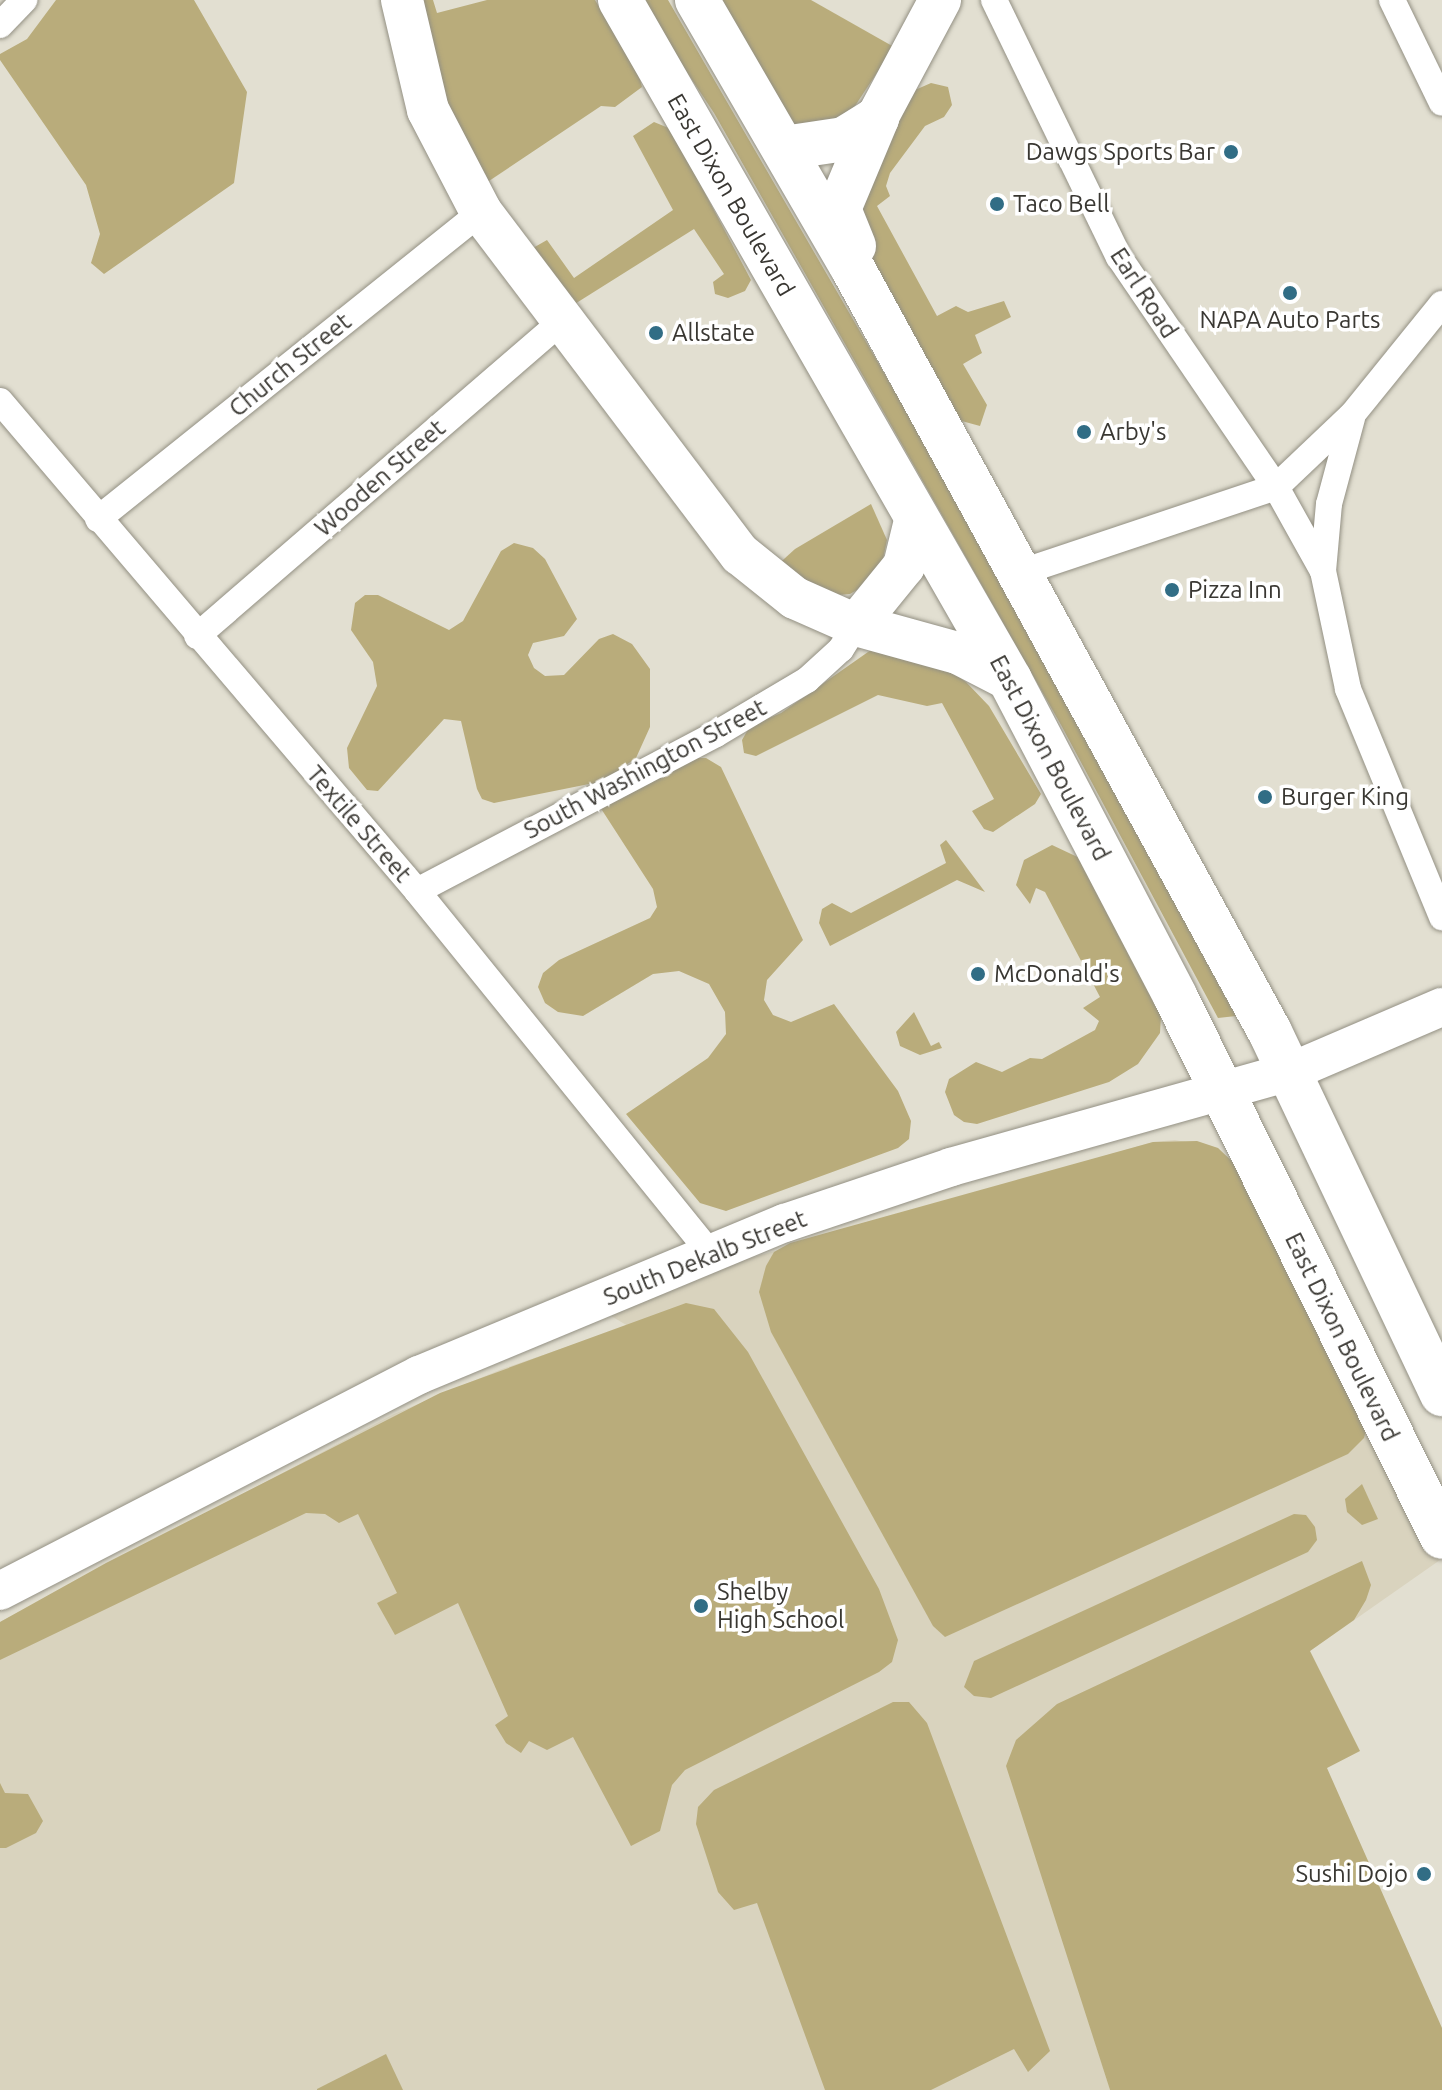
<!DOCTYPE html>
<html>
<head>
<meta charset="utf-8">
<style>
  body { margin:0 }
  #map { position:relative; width:1442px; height:2090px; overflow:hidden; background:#e2dfd1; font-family:Ubuntu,sans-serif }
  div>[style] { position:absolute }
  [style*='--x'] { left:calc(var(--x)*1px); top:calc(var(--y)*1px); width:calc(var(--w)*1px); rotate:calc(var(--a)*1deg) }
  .built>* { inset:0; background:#d9d3be }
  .green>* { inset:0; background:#b9ac7b }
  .roads { filter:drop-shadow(0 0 2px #939083) drop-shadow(0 0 2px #939083) }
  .minor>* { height:26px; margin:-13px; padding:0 13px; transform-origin:13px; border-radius:13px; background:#fff }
  .secondary>* { height:38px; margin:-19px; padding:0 19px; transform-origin:19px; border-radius:19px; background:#fff }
  .primary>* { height:42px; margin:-21px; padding:0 21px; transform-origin:21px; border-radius:21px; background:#fff }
  .trunk>* { height:44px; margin:-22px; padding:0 22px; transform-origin:22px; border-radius:22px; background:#fff }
  .dots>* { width:22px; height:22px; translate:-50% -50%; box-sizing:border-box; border:4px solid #fff; border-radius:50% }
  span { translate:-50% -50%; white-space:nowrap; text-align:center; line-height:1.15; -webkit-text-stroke:7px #fff; paint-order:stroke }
  .poi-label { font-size:24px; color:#393732 }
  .right { translate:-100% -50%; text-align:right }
  .left { translate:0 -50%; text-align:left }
  .street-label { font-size:24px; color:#393732 }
</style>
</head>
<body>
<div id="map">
  <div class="built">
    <i style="clip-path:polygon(1175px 1140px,1218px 1148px,1266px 1206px,1440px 1560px,1310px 1651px,1021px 1784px,1019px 1799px,1110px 2090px,0 2090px,0 1622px,394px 1414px,502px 1369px,628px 1326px,606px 1313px,747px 1259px,1153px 1142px)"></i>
  </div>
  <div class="green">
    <i style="clip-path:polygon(56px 0,194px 0,247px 92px,234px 183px,104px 274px,91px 263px,100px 234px,86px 185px,0 60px,0 54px,27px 39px)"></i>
    <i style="clip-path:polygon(417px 0,433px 0,437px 13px,487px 0,595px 0,638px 71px,642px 87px,615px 107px,601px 106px,483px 185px,455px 144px)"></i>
    <i style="clip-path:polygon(639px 0,668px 0,938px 466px,1236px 1016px,1218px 1018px,1061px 725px,714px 113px)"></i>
    <i style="clip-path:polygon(702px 0,811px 0,894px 47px,853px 109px,830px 123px,793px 127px)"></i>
    <i style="clip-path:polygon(931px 83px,948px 87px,952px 105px,944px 117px,925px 126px,890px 173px,886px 186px,890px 196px,877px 206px,937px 316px,956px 306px,968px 312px,1004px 301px,1011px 317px,975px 335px,982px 353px,963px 364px,987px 405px,980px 426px,958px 420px,866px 253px,858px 191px,915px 90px)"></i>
    <i style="clip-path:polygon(654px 122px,671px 129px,751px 280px,745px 291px,728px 298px,715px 294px,713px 282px,724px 274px,694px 229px,570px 307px,526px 252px,547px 240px,574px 278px,673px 210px,633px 136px)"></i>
    <i style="clip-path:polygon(871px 504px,887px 540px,883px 559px,864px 586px,850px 594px,826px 596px,773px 569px,795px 549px)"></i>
    <i style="clip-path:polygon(514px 543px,533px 548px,545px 559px,577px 619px,564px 636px,533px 643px,528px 655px,534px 668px,545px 676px,564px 675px,599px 639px,613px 634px,632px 644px,650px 669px,650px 727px,636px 758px,604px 781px,494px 803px,482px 799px,477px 789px,461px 721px,444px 719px,378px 791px,367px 790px,349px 768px,347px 748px,377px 686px,373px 662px,351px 630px,355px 603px,365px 595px,378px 595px,449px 630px,463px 621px,501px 551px)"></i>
    <i style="clip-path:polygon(878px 645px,925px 653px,966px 682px,989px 706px,1041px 794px,1035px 804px,993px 832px,984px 829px,972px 811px,994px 799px,942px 703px,927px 706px,878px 695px,756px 756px,744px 753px,742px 740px,750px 726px,781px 713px)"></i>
    <i style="clip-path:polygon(689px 758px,706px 758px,721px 767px,803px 940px,767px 980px,764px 1000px,773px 1015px,791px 1022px,834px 1004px,898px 1091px,911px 1121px,909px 1139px,898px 1148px,726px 1211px,700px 1203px,626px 1114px,708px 1058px,726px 1034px,725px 1012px,709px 984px,679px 971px,653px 974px,583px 1016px,558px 1012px,545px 1003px,538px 987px,543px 973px,559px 960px,650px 918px,657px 907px,653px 889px,600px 807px)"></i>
    <i style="clip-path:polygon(946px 840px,985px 892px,957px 880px,830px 946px,819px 923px,822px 909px,832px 903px,851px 913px,946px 863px,940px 845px)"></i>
    <i style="clip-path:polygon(1052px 845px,1086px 861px,1161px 1016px,1160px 1033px,1138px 1064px,1109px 1082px,977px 1124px,964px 1122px,954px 1115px,945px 1092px,949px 1079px,976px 1062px,1002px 1072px,1030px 1058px,1042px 1059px,1095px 1030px,1099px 1021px,1083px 1008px,1100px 997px,1045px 892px,1036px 888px,1030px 904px,1016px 885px,1024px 860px)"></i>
    <i style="clip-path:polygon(914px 1012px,931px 1046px,939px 1042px,942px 1048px,920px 1055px,900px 1046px,896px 1032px)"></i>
    <i style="clip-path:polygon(1197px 1141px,1218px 1148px,1234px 1163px,1369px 1418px,1364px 1438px,1348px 1454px,945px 1637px,933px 1626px,771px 1332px,759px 1292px,766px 1266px,774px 1252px,790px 1243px,1153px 1142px)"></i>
    <i style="clip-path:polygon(686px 1303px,714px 1309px,748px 1352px,879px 1589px,898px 1640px,892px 1662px,879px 1672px,685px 1770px,672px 1785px,660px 1831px,631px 1846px,573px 1737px,547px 1750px,529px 1741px,521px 1753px,506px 1743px,495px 1725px,508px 1716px,458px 1603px,395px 1635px,377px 1603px,397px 1593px,358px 1514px,339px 1523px,325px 1514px,306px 1513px,0 1660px,0 1622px,106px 1563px,440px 1393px)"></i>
    <i style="clip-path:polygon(1362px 1484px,1378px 1519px,1362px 1525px,1347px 1512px,1345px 1499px)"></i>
    <i style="clip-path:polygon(1294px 1514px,1306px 1515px,1315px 1527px,1317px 1540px,1308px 1552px,991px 1698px,974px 1696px,964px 1687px,974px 1661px)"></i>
    <i style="clip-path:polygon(1362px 1561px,1371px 1585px,1366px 1600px,1354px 1620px,1310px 1651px,1360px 1751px,1327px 1768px,1442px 2028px,1442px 2090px,1110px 2090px,1006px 1766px,1016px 1740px,1057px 1704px)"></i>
    <i style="clip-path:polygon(893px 1702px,909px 1702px,927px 1723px,1050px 2051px,1028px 2072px,1014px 2049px,931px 2090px,825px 2090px,757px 1903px,734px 1910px,718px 1892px,696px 1824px,698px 1807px,714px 1790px)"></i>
    <i style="clip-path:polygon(0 1783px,5px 1793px,28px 1794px,43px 1821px,36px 1833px,6px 1848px,0 1848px)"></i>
    <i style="clip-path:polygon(386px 2054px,403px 2090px,317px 2090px,317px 2089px)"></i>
  </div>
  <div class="roads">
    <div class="minor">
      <i style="--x:994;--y:0;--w:286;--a:64.1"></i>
      <i style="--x:1119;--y:257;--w:278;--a:55.7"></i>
      <i style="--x:1276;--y:487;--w:96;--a:60.8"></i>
      <i style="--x:1323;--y:571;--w:121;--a:78"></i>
      <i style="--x:1348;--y:689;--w:247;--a:67.6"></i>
      <i style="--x:1392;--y:0;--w:114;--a:64.1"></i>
      <i style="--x:0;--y:25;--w:35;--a:-46"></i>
      <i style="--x:0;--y:401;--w:643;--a:49.6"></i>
      <i style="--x:417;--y:891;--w:467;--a:51"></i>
      <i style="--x:98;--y:519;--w:491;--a:-38.7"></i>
      <i style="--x:1323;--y:571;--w:67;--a:-84.9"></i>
      <i style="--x:1329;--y:504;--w:89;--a:-75"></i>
      <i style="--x:1019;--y:573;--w:271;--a:-18.5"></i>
      <i style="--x:1276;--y:487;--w:105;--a:-43.5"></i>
      <i style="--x:1352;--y:415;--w:143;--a:-51"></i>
      <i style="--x:197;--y:636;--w:484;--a:-40.8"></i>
      <i style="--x:417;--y:891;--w:338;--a:-27.7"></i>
      <i style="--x:716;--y:734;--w:106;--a:-30.7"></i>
      <i style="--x:807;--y:680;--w:46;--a:-42.4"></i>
      <i style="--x:841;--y:649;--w:28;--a:-58"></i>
    </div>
    <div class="secondary">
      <i style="--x:0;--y:1591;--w:471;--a:-27.3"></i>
      <i style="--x:419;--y:1375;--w:396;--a:-22.6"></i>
      <i style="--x:785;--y:1223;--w:175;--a:-18.6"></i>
      <i style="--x:951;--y:1167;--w:352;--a:-15.7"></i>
      <i style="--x:1290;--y:1072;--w:165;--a:-23.2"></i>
    </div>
    <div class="primary">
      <i style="--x:402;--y:0;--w:113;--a:76.7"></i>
      <i style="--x:428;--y:110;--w:115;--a:62.5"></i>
      <i style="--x:481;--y:212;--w:429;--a:52.9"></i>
      <i style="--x:740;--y:554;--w:70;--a:38.7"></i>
      <i style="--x:795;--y:598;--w:67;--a:23.9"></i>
      <i style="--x:856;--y:625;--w:106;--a:15.4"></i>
      <i style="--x:958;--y:653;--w:59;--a:27.4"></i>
      <i style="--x:877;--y:118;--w:134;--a:-61.9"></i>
      <i style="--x:856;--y:625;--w:76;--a:-50.9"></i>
      <i style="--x:904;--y:566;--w:46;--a:-76.3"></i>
    </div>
    <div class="trunk">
      <i style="--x:620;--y:0;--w:784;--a:60.16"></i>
      <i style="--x:1010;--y:680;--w:356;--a:62.4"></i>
      <i style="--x:1175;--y:996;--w:603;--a:63.73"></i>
      <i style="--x:697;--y:0;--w:309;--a:59.9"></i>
      <i style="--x:852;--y:267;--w:872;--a:61.35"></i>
      <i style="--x:1270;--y:1032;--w:401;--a:64.6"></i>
      <i style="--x:784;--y:148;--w:61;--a:-8.5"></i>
      <i style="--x:844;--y:139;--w:39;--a:-32"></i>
      <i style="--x:854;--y:246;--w:40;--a:-112"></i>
      <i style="--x:839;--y:209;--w:99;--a:-67.3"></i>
    </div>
  </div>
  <div class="dots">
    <i style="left:1231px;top:152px;background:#316d85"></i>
    <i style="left:997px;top:204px;background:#316d85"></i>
    <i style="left:1290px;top:293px;background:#316d85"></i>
    <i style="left:656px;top:333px;background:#316d85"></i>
    <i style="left:1084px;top:432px;background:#316d85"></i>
    <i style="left:1172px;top:590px;background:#316d85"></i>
    <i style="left:1265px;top:797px;background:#316d85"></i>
    <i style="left:978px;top:974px;background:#316d85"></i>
    <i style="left:701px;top:1606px;background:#316d85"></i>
    <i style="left:1424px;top:1874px;background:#316d85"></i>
  </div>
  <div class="poi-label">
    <span class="right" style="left:1215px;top:152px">Dawgs Sports Bar</span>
    <span class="left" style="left:1013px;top:204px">Taco Bell</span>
    <span style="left:1290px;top:320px">NAPA Auto Parts</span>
    <span class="left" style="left:672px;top:333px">Allstate</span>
    <span class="left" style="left:1100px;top:432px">Arby's</span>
    <span class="left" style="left:1188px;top:590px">Pizza Inn</span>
    <span class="left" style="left:1281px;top:797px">Burger King</span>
    <span class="left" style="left:994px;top:974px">McDonald's</span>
    <span class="left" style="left:717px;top:1606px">Shelby<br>High School</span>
    <span class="right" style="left:1408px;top:1874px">Sushi Dojo</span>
  </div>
  <div class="street-label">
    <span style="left:731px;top:195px;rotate:60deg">East Dixon Boulevard</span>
    <span style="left:1144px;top:293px;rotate:57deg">Earl Road</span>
    <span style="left:290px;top:365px;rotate:-39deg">Church Street</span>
    <span style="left:380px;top:478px;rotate:-41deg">Wooden Street</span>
    <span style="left:1050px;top:758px;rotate:62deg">East Dixon Boulevard</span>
    <span style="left:645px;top:769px;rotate:-28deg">South Washington Street</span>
    <span style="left:359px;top:824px;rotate:49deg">Textile Street</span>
    <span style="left:705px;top:1258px;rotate:-22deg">South Dekalb Street</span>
    <span style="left:1342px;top:1337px;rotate:64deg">East Dixon Boulevard</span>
  </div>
</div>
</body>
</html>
